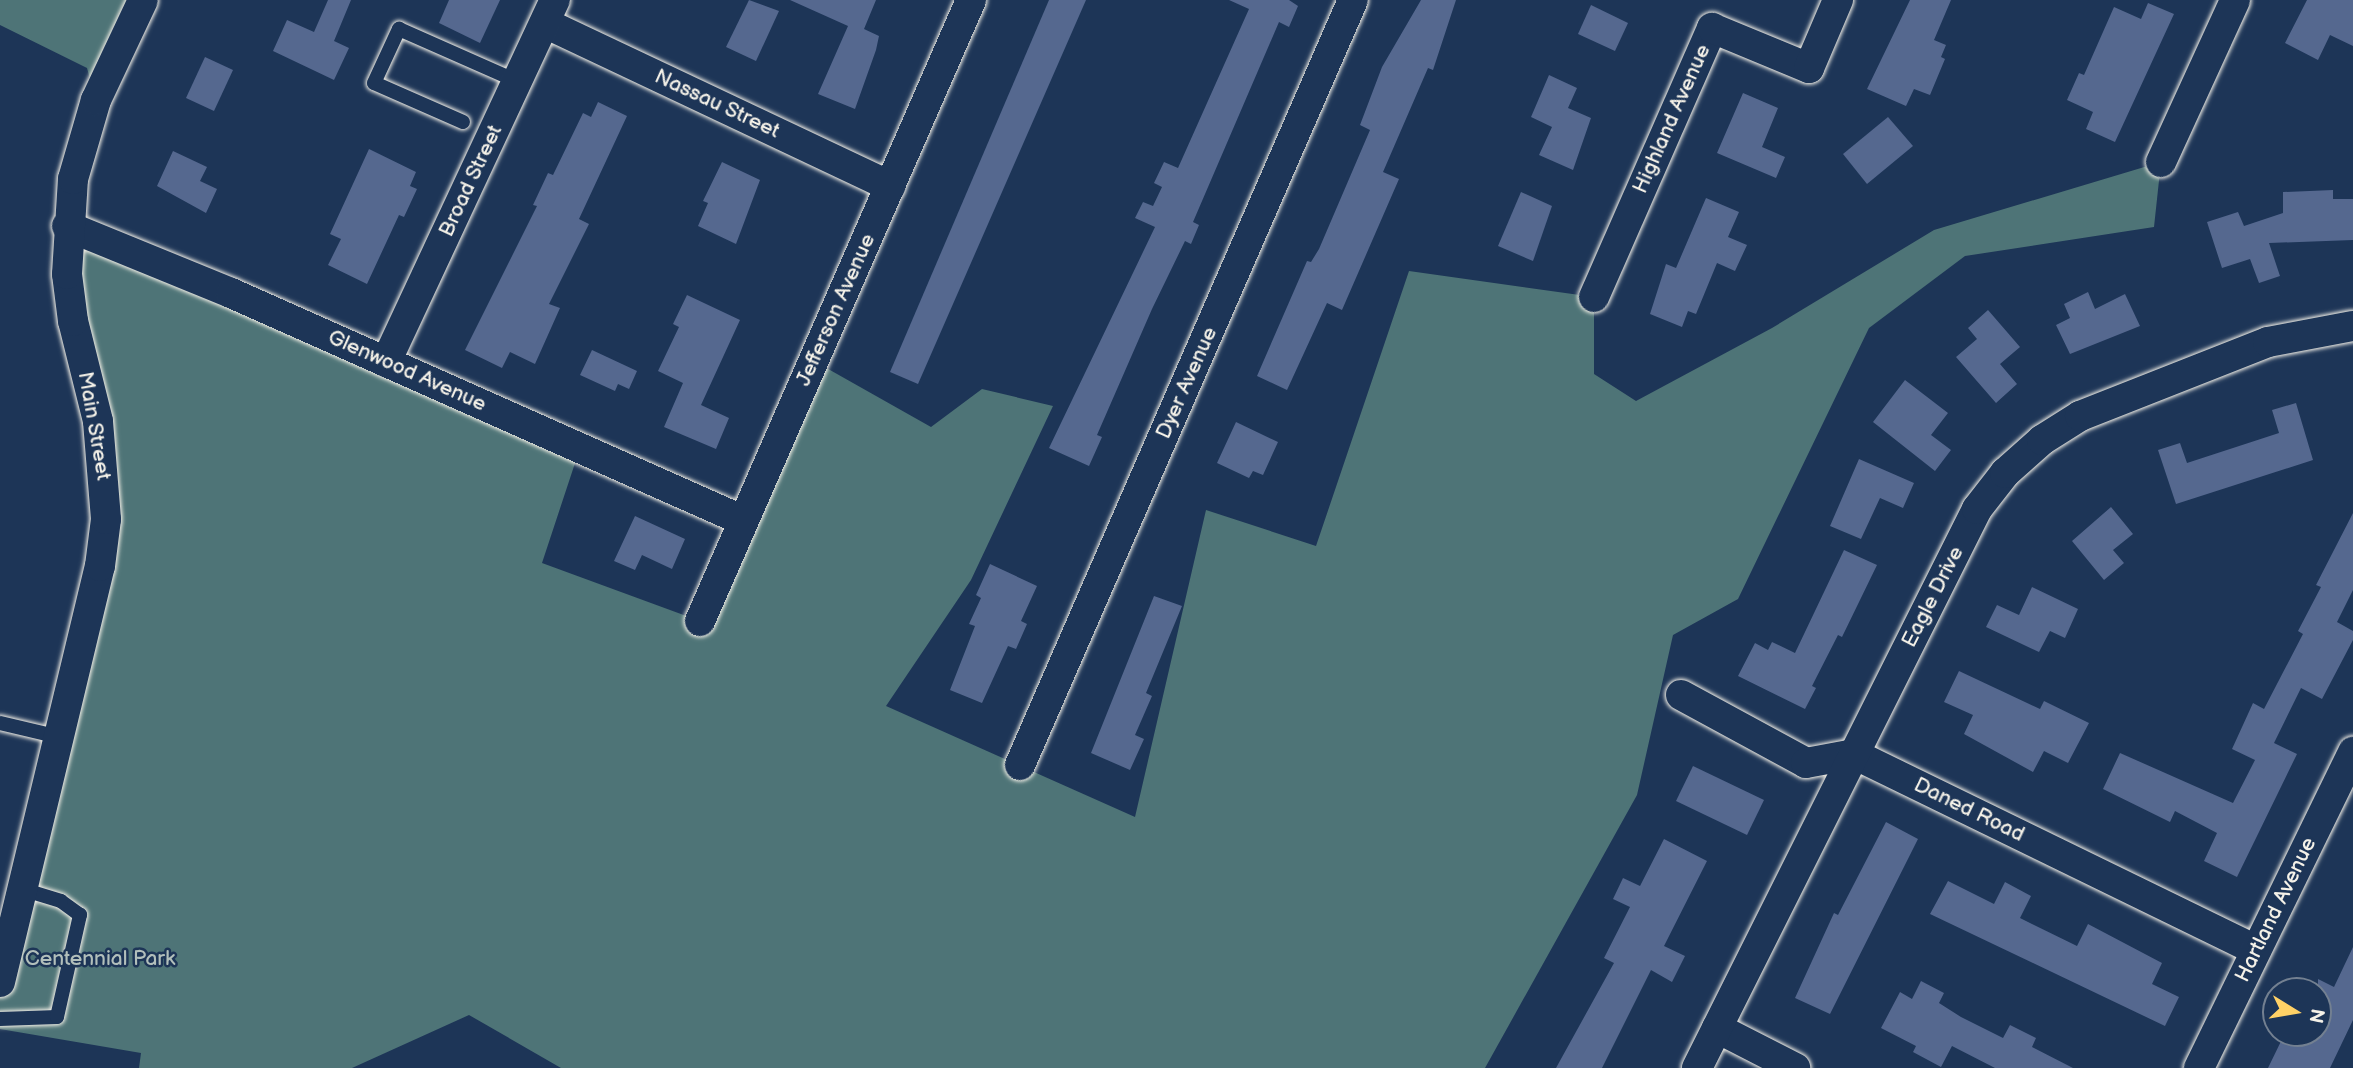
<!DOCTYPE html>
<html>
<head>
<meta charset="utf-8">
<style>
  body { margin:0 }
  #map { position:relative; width:2353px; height:1068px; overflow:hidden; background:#1d3557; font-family:"Balsamiq Sans",sans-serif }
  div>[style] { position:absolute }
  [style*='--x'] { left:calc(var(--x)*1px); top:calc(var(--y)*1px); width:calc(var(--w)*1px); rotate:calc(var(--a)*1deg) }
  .green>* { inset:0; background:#4e7477 }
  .building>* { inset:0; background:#55688f }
  .roads { filter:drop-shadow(0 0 2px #f4f1e8) drop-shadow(0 0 2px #f4f1e8) }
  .lane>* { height:14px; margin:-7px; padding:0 7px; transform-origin:7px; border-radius:7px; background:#1d3557 }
  .street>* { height:30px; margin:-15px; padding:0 15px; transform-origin:15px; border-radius:15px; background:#1d3557 }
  span { translate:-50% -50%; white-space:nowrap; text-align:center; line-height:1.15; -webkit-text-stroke:5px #1d3557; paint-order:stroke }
  .street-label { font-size:21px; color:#f4f1e8 }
  .park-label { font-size:21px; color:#b2bfbb }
  .north { position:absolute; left:2262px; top:977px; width:70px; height:70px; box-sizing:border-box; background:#1d3557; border:2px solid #738091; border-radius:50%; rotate:101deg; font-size:19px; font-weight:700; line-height:28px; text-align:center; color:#f4f1e8 }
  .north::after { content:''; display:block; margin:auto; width:24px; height:32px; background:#ffd166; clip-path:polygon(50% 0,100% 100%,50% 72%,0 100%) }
</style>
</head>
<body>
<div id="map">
  <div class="green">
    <i style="clip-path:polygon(0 0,143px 0,96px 100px,87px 68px,0 25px)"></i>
    <i style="clip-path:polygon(2161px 162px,2154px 227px,1965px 256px,1869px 328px,1738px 599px,1673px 635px,1637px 795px,1485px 1068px,561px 1068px,469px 1015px,352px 1068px,139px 1068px,141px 1053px,0 1029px,0 982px,100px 566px,67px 226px,580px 448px,542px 563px,700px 621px,814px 361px,931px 427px,982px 389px,1053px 406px,971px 580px,886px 706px,1135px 817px,1206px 510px,1316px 546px,1409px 271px,1594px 297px,1594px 374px,1636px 401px,1772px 328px,1934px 230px)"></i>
  </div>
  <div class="building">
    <i style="clip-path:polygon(328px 0,351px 0,334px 41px,349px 48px,334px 80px,273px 51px,287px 20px,314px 32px)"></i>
    <i style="clip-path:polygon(449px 0,500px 0,480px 43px,439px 23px)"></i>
    <i style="clip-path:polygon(749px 0,779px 11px,756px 61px,726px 47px)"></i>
    <i style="clip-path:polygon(790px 0,876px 0,864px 29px,879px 36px,876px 50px,855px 109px,818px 94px,848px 26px)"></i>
    <i style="clip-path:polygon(1049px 0,1086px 0,918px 384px,890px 372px)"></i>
    <i style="clip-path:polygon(1229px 0,1289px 0,1298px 6px,1289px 27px,1279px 22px,1193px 222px,1199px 225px,1191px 244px,1185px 241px,1152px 309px,1097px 435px,1102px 437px,1089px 466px,1049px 448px,1155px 227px,1135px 218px,1143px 202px,1153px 206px,1162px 187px,1154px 183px,1164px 162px,1178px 168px,1249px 9px)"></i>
    <i style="clip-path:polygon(1421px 0,1456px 0,1433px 70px,1428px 68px,1383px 172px,1399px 179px,1342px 310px,1327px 303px,1287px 390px,1257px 376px,1307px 261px,1311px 262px,1319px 249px,1370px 130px,1360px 125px,1382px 67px)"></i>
    <i style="clip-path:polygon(1910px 0,1951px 0,1934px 40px,1946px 45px,1941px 57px,1945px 59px,1930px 95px,1914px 89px,1906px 106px,1867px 89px)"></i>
    <i style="clip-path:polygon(2307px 0,2353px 0,2353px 46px,2330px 35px,2318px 60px,2285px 43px)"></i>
    <i style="clip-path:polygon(2148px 3px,2174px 14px,2115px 142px,2086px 129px,2093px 112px,2067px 100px,2079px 73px,2084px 75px,2114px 7px,2141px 19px)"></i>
    <i style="clip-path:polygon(1591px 5px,1628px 23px,1615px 51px,1578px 34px)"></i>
    <i style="clip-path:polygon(205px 57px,233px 70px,214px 111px,186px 98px)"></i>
    <i style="clip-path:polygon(1549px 75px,1577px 88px,1568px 108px,1591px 118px,1573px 170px,1539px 155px,1552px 127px,1531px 117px)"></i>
    <i style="clip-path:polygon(1743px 93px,1778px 108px,1762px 147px,1785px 157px,1776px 178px,1717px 153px)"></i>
    <i style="clip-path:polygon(598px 102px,627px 116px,579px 219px,589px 224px,549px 304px,560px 308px,535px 364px,510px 352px,502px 368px,465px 350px,537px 206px,533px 205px,548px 173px,553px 175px,583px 113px,591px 117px)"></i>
    <i style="clip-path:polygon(1888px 117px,1913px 146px,1867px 184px,1843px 154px)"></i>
    <i style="clip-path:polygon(369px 149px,416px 172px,410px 186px,417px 189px,404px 217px,399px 215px,367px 284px,328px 265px,341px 239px,330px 234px)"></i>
    <i style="clip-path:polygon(173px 151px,207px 167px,200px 181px,217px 189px,206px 213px,157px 186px)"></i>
    <i style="clip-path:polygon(722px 162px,760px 180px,736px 244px,698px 226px,708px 203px,703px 201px)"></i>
    <i style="clip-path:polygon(2333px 190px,2333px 199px,2353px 199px,2353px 240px,2269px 243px,2280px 276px,2259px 283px,2250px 259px,2222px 268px,2207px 222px,2238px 212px,2244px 226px,2283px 213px,2283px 192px)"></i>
    <i style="clip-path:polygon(1521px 192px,1552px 206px,1533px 261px,1498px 246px)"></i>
    <i style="clip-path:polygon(1706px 198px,1739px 212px,1728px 237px,1747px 245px,1735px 271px,1717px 263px,1696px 314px,1688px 311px,1682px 327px,1650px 314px,1666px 264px,1676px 268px)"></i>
    <i style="clip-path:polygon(2088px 292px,2095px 309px,2125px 294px,2140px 326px,2070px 354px,2056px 325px,2070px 318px,2064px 304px)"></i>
    <i style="clip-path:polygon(687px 295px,740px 320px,701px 405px,729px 418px,716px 449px,664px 427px,683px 383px,658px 371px,679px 327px,673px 324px)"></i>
    <i style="clip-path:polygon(1988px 310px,2020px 347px,2000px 364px,2017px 384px,1996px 403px,1956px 357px,1977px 339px,1968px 328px)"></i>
    <i style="clip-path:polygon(592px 350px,637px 371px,629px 389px,618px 384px,615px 391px,580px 375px)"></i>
    <i style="clip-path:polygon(1905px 380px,1948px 413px,1931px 435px,1951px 450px,1935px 471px,1873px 422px)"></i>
    <i style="clip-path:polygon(2296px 403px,2313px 460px,2176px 504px,2158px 450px,2180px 443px,2187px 463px,2279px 433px,2272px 410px)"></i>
    <i style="clip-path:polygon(1236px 422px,1278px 442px,1263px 475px,1253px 471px,1249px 478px,1217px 463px)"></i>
    <i style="clip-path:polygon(1859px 459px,1914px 483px,1903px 508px,1880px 498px,1861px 539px,1830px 526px)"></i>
    <i style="clip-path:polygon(2111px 507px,2133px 534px,2113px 550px,2124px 563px,2104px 580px,2072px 541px)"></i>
    <i style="clip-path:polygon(2353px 513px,2353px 590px,2337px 622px,2353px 631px,2353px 640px,2322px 699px,2301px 688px,2274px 743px,2297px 754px,2237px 877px,2204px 861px,2217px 833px,2175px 811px,2170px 822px,2103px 789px,2120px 753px,2233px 803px,2255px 760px,2232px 749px,2253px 703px,2264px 709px,2303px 634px,2298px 631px,2321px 587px,2316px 585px)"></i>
    <i style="clip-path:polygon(635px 516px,685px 539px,672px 569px,642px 555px,635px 570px,614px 561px)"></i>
    <i style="clip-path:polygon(1844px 550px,1877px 565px,1842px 637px,1838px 635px,1812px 686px,1816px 688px,1805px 709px,1738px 676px,1755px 643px,1768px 650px,1772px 642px,1795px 653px)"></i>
    <i style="clip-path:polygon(990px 564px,1037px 586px,1021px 621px,1027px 624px,1016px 649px,1008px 646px,982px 703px,950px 690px,975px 626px,969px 624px,981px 598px,976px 595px)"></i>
    <i style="clip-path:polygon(2032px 587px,2078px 609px,2065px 638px,2050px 631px,2039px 652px,1986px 627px,1997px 605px,2019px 615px)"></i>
    <i style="clip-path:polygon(1154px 596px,1182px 606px,1146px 693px,1152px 696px,1135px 735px,1144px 739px,1130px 770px,1091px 753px)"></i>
    <i style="clip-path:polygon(1959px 671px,2040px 709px,2044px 701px,2089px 723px,2068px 763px,2044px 751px,2033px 772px,1964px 734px,1973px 715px,1944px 702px)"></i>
    <i style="clip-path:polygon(1693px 766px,1764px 800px,1747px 835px,1676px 801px)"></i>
    <i style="clip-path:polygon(1886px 822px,1918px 839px,1830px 1014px,1795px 998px,1834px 913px,1838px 915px)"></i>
    <i style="clip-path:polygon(1664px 839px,1707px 861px,1664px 946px,1685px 956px,1672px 982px,1651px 970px,1602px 1068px,1556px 1068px,1614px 963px,1604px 958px,1630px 907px,1613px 899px,1623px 878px,1640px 886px)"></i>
    <i style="clip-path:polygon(1948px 881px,1994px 904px,2005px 882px,2031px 896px,2020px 918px,2077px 946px,2088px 924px,2162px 963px,2152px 984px,2179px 997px,2165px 1026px,1930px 914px)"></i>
    <i style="clip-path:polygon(2353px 947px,2353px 1020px,2330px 1068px,2268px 1068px,2285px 1033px,2318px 1033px,2318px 979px,2334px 987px)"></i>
    <i style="clip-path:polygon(1921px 981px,1944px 993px,1939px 1003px,1961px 1017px,2003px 1038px,2010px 1025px,2036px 1038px,2032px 1047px,2073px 1068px,1995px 1068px,1952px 1046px,1941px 1067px,1913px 1052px,1916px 1046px,1881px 1028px,1900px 992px,1912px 999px)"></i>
  </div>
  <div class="roads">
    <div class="lane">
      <i style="--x:463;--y:122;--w:97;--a:-156.3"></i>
      <i style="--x:374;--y:83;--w:60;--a:-65.2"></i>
      <i style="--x:399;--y:29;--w:129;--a:23.8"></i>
      <i style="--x:0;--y:723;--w:61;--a:13.3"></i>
      <i style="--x:0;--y:1019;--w:57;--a:-2"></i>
      <i style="--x:57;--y:1017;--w:105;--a:-77.3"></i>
      <i style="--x:80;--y:915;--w:24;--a:-144"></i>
      <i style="--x:61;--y:901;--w:41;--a:-162.9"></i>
    </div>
    <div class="street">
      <i style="--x:545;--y:23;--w:382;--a:25.3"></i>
      <i style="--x:2161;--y:162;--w:178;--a:-65.4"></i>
      <i style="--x:67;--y:226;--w:177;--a:22.2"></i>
      <i style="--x:231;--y:293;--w:561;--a:23.96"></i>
      <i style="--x:1594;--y:297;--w:294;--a:-66.3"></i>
      <i style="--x:1712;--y:28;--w:105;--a:22.4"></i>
      <i style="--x:1809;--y:68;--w:74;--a:-66.9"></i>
      <i style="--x:386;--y:362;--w:400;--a:-65"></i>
      <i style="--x:700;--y:621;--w:678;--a:-66.42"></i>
      <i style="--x:1681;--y:695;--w:142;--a:28.5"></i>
      <i style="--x:1806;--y:763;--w:49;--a:-10.6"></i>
      <i style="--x:1854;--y:754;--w:447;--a:26"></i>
      <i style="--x:1020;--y:765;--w:834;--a:-66.48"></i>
      <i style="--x:0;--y:982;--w:428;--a:-76.5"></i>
      <i style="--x:100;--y:566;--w:47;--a:-82.7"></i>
      <i style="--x:106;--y:519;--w:98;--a:-94.7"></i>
      <i style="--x:98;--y:421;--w:103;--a:-104"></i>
      <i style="--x:73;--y:321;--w:47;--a:-97.3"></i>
      <i style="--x:67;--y:274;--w:95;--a:-86.4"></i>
      <i style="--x:73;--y:179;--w:82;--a:-73.8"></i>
      <i style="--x:96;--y:100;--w:110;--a:-64.8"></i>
      <i style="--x:1717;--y:1028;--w:88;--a:27.1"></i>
      <i style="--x:1697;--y:1068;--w:625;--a:-63.39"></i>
      <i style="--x:1977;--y:509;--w:46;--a:-52.1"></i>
      <i style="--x:2005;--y:473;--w:50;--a:-41.7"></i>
      <i style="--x:2042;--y:440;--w:45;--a:-32.3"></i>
      <i style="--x:2080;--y:416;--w:202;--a:-21.5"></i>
      <i style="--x:2268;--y:342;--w:86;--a:-10.7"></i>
      <i style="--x:2199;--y:1068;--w:352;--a:-64"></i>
    </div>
  </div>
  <div class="street-label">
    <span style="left:717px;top:104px;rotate:25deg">Nassau Street</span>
    <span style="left:1672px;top:119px;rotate:-66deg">Highland Avenue</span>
    <span style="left:471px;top:181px;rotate:-65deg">Broad Street</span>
    <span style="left:836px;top:310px;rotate:-66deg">Jefferson Avenue</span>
    <span style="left:407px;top:371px;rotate:24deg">Glenwood Avenue</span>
    <span style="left:1187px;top:383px;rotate:-66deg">Dyer Avenue</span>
    <span style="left:94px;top:426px;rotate:80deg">Main Street</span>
    <span style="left:1933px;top:597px;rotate:-63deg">Eagle Drive</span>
    <span style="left:1969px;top:810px;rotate:26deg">Daned Road</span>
    <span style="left:2276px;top:910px;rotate:-64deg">Hartland Avenue</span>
  </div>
  <div class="park-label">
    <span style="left:100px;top:959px">Centennial Park</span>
  </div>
  <div class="north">N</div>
</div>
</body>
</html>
